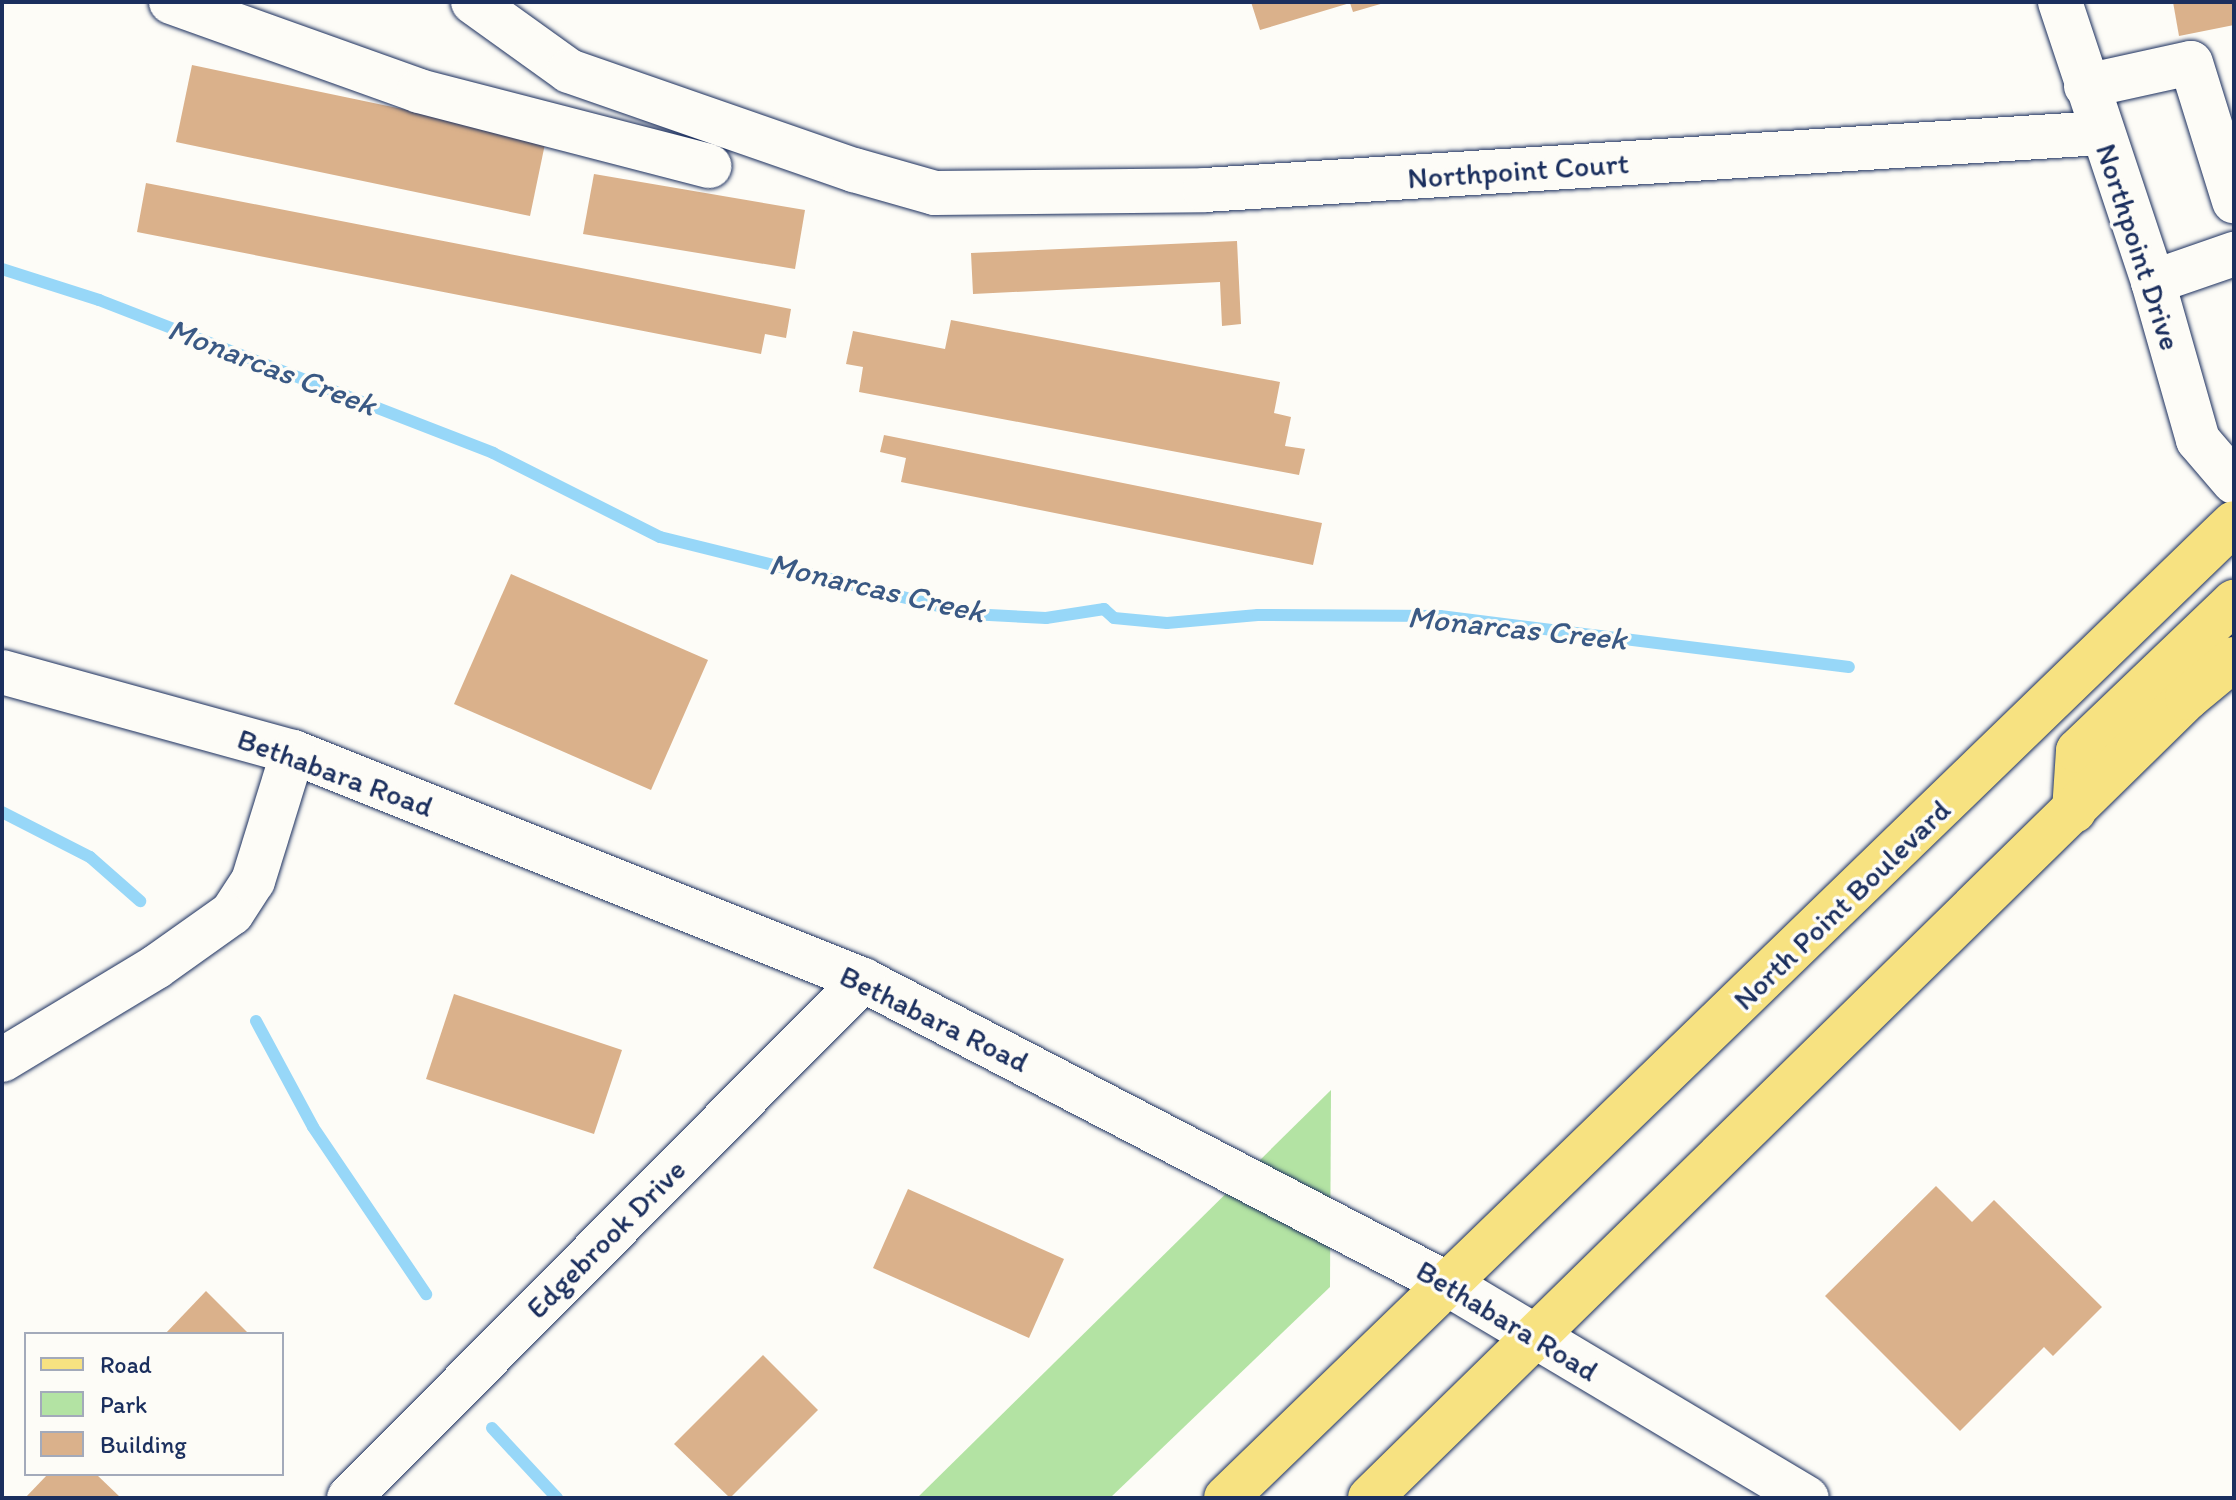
<!DOCTYPE html>
<html>
<head>
<meta charset="utf-8">
<style>
  body { margin:0 }
  #map { position:relative; width:2236px; height:1500px; overflow:hidden; background:#fdfcf7; font-family:Itim,sans-serif }
  div>[style] { position:absolute }
  [style*='--x'] { left:calc(var(--x)*1px); top:calc(var(--y)*1px); width:calc(var(--w)*1px); rotate:calc(var(--a)*1deg) }
  .green>* { inset:0; background:#b3e3a3 }
  .stream>* { height:12px; margin:-6px; padding:0 6px; transform-origin:6px; border-radius:6px; background:#97d7f8 }
  .building>* { inset:0; background:#dab18b }
  .roads { filter:drop-shadow(0 0 2px #1b2f5e) drop-shadow(0 0 2px #1b2f5e) }
  .minor>* { height:44px; margin:-22px; padding:0 22px; transform-origin:22px; border-radius:22px; background:#fdfcf7 }
  .major>* { height:44px; margin:-22px; padding:0 22px; transform-origin:22px; border-radius:22px; background:#f7e281 }
  span { translate:-50% -50%; white-space:nowrap; text-align:center; line-height:1.15; -webkit-text-stroke:7px #fdfcf7; paint-order:stroke }
  .street-label { font-size:30px; color:#1b2f5e }
  .water-label { font-size:32px; color:#3a5984; font-style:italic }
  .frame { position:absolute; inset:0; border:4px solid #1b2f5e; pointer-events:none }
  .legend { position:absolute; left:24px; top:1332px; width:260px; height:144px; box-sizing:border-box; background:#fdfcf7; border:2px solid #a3aaba; margin:0; padding:10px 14px; list-style:none; font-size:24px; color:#1b2f5e }
  .legend li { display:flex; align-items:center; gap:16px; height:40px }
  .legend b { width:40px; border:2px solid #a3aaba }
</style>
</head>
<body>
<div id="map">
  <div class="green">
    <i style="clip-path:polygon(1331px 1090px,1330px 1287px,1110px 1498px,917px 1498px)"></i>
  </div>
  <div class="stream">
    <i style="--x:2;--y:269;--w:102;--a:17.7"></i>
    <i style="--x:99;--y:300;--w:423;--a:21.2"></i>
    <i style="--x:493;--y:453;--w:187;--a:26.7"></i>
    <i style="--x:660;--y:537;--w:319;--a:13.9"></i>
    <i style="--x:970;--y:614;--w:76;--a:3"></i>
    <i style="--x:1046;--y:618;--w:59;--a:-8.8"></i>
    <i style="--x:1104;--y:609;--w:13;--a:42"></i>
    <i style="--x:1114;--y:618;--w:53;--a:5.4"></i>
    <i style="--x:1167;--y:623;--w:91;--a:-5"></i>
    <i style="--x:1258;--y:615;--w:182;--a:0.3"></i>
    <i style="--x:1440;--y:616;--w:412;--a:7.1"></i>
    <i style="--x:2;--y:812;--w:99;--a:27.1"></i>
    <i style="--x:90;--y:857;--w:67;--a:41.3"></i>
    <i style="--x:256;--y:1021;--w:120;--a:61.7"></i>
    <i style="--x:313;--y:1127;--w:202;--a:55.9"></i>
    <i style="--x:492;--y:1428;--w:96;--a:47.1"></i>
  </div>
  <div class="building">
    <i style="clip-path:polygon(1251px 2px,1384px 2px,1384px 3px,1353px 12px,1350px 3px,1260px 30px)"></i>
    <i style="clip-path:polygon(2173px 2px,2234px 2px,2234px 25px,2179px 36px)"></i>
    <i style="clip-path:polygon(192px 65px,546px 139px,530px 216px,176px 142px)"></i>
    <i style="clip-path:polygon(594px 174px,805px 210px,795px 269px,583px 234px)"></i>
    <i style="clip-path:polygon(146px 183px,791px 309px,786px 338px,765px 334px,761px 354px,137px 232px)"></i>
    <i style="clip-path:polygon(1237px 241px,1241px 324px,1222px 326px,1220px 282px,973px 294px,971px 253px)"></i>
    <i style="clip-path:polygon(951px 320px,1280px 382px,1274px 413px,1291px 417px,1285px 446px,1305px 449px,1299px 475px,859px 392px,863px 367px,846px 364px,853px 331px,945px 349px)"></i>
    <i style="clip-path:polygon(884px 435px,1322px 523px,1313px 565px,901px 482px,906px 458px,880px 452px)"></i>
    <i style="clip-path:polygon(511px 574px,708px 660px,651px 790px,454px 704px)"></i>
    <i style="clip-path:polygon(454px 994px,622px 1050px,594px 1134px,426px 1079px)"></i>
    <i style="clip-path:polygon(1936px 1186px,1972px 1222px,1994px 1200px,2102px 1307px,2053px 1356px,2044px 1347px,1960px 1431px,1825px 1296px)"></i>
    <i style="clip-path:polygon(908px 1189px,1064px 1259px,1029px 1338px,873px 1268px)"></i>
    <i style="clip-path:polygon(206px 1291px,249px 1334px,165px 1334px)"></i>
    <i style="clip-path:polygon(763px 1355px,818px 1410px,730px 1498px,674px 1444px)"></i>
    <i style="clip-path:polygon(48px 1474px,96px 1474px,121px 1498px,25px 1498px)"></i>
  </div>
  <div class="roads">
    <div class="minor">
      <i style="--x:171;--y:2;--w:263;--a:19.7"></i>
      <i style="--x:419;--y:91;--w:300;--a:14.5"></i>
      <i style="--x:473;--y:2;--w:118;--a:35.7"></i>
      <i style="--x:569;--y:71;--w:302;--a:19.2"></i>
      <i style="--x:854;--y:170;--w:84;--a:15.9"></i>
      <i style="--x:935;--y:193;--w:270;--a:-0.6"></i>
      <i style="--x:1205;--y:190;--w:898;--a:-3.64"></i>
      <i style="--x:2060;--y:2;--w:295;--a:71.6"></i>
      <i style="--x:2153;--y:282;--w:164;--a:74.1"></i>
      <i style="--x:2198;--y:440;--w:55;--a:49.4"></i>
      <i style="--x:2086;--y:86;--w:107;--a:-12.4"></i>
      <i style="--x:2191;--y:63;--w:145;--a:72.7"></i>
      <i style="--x:2153;--y:282;--w:86;--a:-19.1"></i>
      <i style="--x:2;--y:672;--w:302;--a:15.4"></i>
      <i style="--x:293;--y:752;--w:614;--a:21.8"></i>
      <i style="--x:863;--y:980;--w:657;--a:27.46"></i>
      <i style="--x:1446;--y:1283;--w:420;--a:30.8"></i>
      <i style="--x:2;--y:1060;--w:180;--a:-31.1"></i>
      <i style="--x:156;--y:967;--w:93;--a:-35.4"></i>
      <i style="--x:232;--y:913;--w:38;--a:-57"></i>
      <i style="--x:253;--y:881;--w:135;--a:-72.8"></i>
      <i style="--x:349;--y:1498;--w:730;--a:-45.22"></i>
    </div>
    <div class="major">
      <i style="--x:2074;--y:811;--w:60;--a:-86.2"></i>
      <i style="--x:2078;--y:751;--w:216;--a:-43.7"></i>
      <i style="--x:1226;--y:1498;--w:1402;--a:-44.05"></i>
      <i style="--x:1370;--y:1498;--w:1143;--a:-44.4"></i>
      <i style="--x:2187;--y:698;--w:61;--a:-39.7"></i>
    </div>
  </div>
  <div class="street-label">
    <span style="left:1518px;top:171px;rotate:-4deg">Northpoint Court</span>
    <span style="left:2138px;top:247px;rotate:72deg">Northpoint Drive</span>
    <span style="left:335px;top:773px;rotate:20deg">Bethabara Road</span>
    <span style="left:1842px;top:905px;rotate:-44deg">North Point Boulevard</span>
    <span style="left:934px;top:1019px;rotate:26deg">Bethabara Road</span>
    <span style="left:606px;top:1239px;rotate:-45deg">Edgebrook Drive</span>
    <span style="left:1507px;top:1321px;rotate:31deg">Bethabara Road</span>
  </div>
  <div class="water-label">
    <span style="left:272px;top:367px;rotate:21deg">Monarcas Creek</span>
    <span style="left:877px;top:588px;rotate:13deg">Monarcas Creek</span>
    <span style="left:1517px;top:628px;rotate:6deg">Monarcas Creek</span>
  </div>
  <div class="frame"></div>
  <ul class="legend">
  <li><b style="height:10px;background:#f7e281"></b>Road</li>
  <li><b style="height:22px;background:#b3e3a3"></b>Park</li>
  <li><b style="height:22px;background:#dab18b"></b>Building</li>
  </ul>
</div>
</body>
</html>
